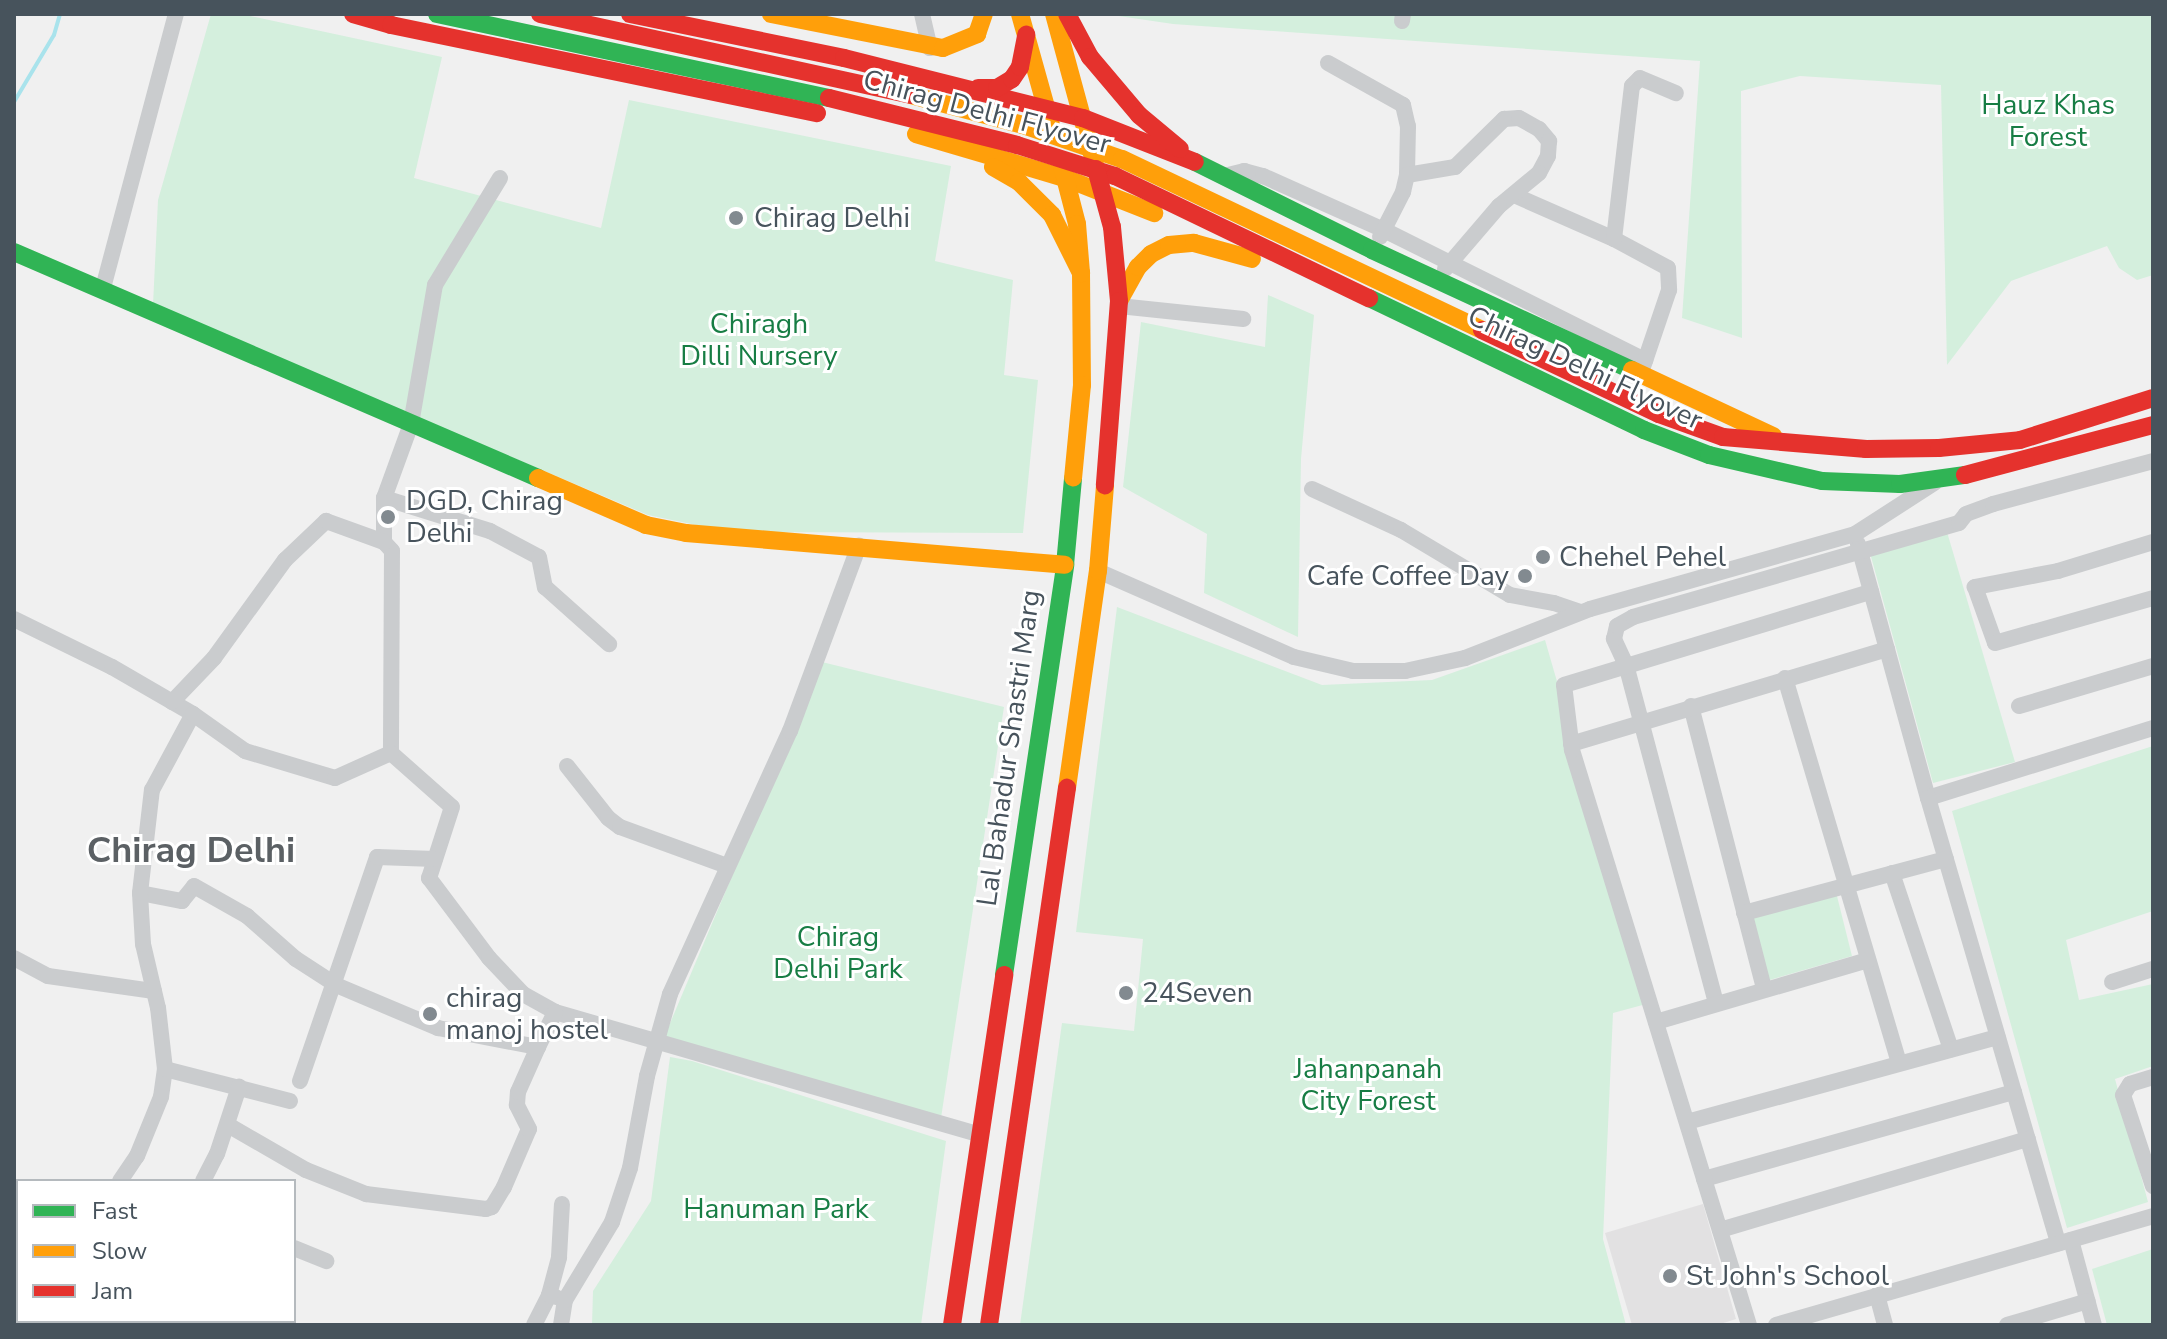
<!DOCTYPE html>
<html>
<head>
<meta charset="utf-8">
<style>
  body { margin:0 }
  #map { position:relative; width:2167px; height:1339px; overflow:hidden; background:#f0f0f0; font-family:"Nunito Sans",sans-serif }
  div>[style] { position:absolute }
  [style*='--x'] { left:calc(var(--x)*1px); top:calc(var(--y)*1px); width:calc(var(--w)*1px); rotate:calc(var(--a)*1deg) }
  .education>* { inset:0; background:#e2e1e2 }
  .green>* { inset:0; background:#d4efdd }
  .stream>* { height:4px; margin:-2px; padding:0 2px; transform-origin:2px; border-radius:2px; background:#a9e3ec }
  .street>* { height:16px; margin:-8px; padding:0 8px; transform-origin:8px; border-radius:8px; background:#caccce }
  .fast>* { height:18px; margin:-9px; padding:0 9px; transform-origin:9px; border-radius:9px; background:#30b455 }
  .slow>* { height:18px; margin:-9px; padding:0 9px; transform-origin:9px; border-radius:9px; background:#ff9f0a }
  .jam>* { height:18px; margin:-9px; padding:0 9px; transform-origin:9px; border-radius:9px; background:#e5322d }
  .dots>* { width:22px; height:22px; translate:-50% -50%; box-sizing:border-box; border:4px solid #fff; border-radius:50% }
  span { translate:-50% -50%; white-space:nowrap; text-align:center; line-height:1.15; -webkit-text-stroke:6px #fff; paint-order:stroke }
  .park-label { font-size:28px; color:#177d44 }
  .street-label { font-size:28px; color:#47535c }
  .poi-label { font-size:28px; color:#47535c }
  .left { translate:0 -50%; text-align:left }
  .right { translate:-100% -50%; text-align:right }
  .district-label { font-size:36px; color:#5b6064; font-weight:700 }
  .frame { position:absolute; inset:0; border:16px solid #47535c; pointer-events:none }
  .legend { position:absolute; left:16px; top:1179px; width:280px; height:144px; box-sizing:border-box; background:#fff; border:2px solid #b5babe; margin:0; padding:10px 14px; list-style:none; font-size:24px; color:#47535c }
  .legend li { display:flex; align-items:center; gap:16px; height:40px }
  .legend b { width:40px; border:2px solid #b5babe }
</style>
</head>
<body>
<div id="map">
  <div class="education">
    <i style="clip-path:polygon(1703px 1204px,1736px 1319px,1717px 1325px,1632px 1325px,1605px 1233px)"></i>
  </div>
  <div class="green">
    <i style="clip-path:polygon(211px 14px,241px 14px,442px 57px,414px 178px,601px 228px,629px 100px,951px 166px,935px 261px,1013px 280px,1004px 375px,1038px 380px,1023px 533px,730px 532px,648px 515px,153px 305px,158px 200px)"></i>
    <i style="clip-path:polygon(1105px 14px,2153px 14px,2153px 275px,2137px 280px,2119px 268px,2107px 246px,2011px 281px,1947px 365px,1941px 85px,1800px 76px,1741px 91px,1742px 338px,1682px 318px,1700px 61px,1173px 24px)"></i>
    <i style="clip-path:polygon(1268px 295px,1314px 315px,1301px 459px,1298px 637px,1204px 593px,1207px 534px,1123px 487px,1141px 322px,1265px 347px)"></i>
    <i style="clip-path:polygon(1947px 532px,2015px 762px,1933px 783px,1870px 553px)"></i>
    <i style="clip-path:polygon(1117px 607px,1322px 685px,1432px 680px,1545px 640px,1650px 1003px,1613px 1013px,1603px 1239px,1626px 1325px,1020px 1325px,1062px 1023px,1134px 1031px,1143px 939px,1076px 932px)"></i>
    <i style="clip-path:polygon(822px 662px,1004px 707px,941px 1118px,663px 1040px)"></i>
    <i style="clip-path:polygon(2153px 746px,2153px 911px,2066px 940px,2079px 1000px,2153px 984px,2153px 1066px,2115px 1079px,2148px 1202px,2067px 1228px,1952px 811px)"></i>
    <i style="clip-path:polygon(1836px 892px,1852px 956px,1766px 981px,1750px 917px)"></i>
    <i style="clip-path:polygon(670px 1057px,692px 1061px,946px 1141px,921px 1325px,592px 1325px,593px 1291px,651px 1201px)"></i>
    <i style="clip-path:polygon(2153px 1249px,2153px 1325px,2107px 1325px,2092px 1269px)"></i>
  </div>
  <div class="stream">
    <i style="--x:14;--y:102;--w:78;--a:-59.2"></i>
    <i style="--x:54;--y:35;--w:22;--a:-74"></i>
  </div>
  <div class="street">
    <i style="--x:922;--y:14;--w:35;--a:77"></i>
    <i style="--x:1402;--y:21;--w:7;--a:-82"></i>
    <i style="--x:1328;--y:63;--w:86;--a:29.2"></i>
    <i style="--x:1403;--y:105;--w:22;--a:77"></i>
    <i style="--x:1408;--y:126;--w:49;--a:91.2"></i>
    <i style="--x:1224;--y:176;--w:21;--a:-14"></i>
    <i style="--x:1244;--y:171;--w:20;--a:15"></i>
    <i style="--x:1263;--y:176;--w:133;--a:24.1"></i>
    <i style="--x:1384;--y:230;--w:292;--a:26.5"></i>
    <i style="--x:500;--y:178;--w:125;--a:121.3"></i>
    <i style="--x:435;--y:285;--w:141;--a:99.8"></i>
    <i style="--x:411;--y:424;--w:79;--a:110"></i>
    <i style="--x:384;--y:498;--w:44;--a:90"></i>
    <i style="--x:384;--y:542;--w:12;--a:48"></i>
    <i style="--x:392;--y:551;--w:202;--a:90.3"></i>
    <i style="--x:391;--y:753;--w:81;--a:41.5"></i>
    <i style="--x:452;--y:807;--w:75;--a:107.9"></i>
    <i style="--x:429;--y:878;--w:100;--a:53.1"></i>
    <i style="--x:489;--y:958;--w:50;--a:46.6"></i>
    <i style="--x:523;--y:994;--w:37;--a:29"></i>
    <i style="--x:555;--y:1012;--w:442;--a:16.1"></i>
    <i style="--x:1514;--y:195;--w:109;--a:23.7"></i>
    <i style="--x:1614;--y:239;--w:61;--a:28.2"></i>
    <i style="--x:1668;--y:268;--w:22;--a:87"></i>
    <i style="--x:1669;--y:290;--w:81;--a:108.7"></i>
    <i style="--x:1380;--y:237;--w:51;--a:-62.9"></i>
    <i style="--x:1403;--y:192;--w:17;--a:-77"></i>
    <i style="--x:1407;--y:175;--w:49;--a:-9.5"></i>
    <i style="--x:1455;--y:167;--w:69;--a:-44.4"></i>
    <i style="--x:1504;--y:119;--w:15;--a:-4"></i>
    <i style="--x:1519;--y:118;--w:23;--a:29"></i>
    <i style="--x:1539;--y:129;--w:16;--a:50"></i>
    <i style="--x:1549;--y:141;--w:15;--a:94"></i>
    <i style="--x:1548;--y:156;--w:19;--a:118"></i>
    <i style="--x:1539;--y:173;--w:52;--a:140.5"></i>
    <i style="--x:1499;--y:206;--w:83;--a:130.6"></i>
    <i style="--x:1614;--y:239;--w:154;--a:-83.3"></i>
    <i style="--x:1632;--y:86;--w:11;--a:-45"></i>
    <i style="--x:1640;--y:78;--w:39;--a:23"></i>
    <i style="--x:103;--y:288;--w:284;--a:-75.1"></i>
    <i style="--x:1119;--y:306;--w:125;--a:6"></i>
    <i style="--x:1312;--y:489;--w:98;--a:24.7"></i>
    <i style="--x:1401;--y:530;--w:127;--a:30.8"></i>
    <i style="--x:1510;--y:595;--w:45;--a:10.3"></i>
    <i style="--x:1554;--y:603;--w:28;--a:19"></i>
    <i style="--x:384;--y:498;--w:111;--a:17.3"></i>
    <i style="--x:490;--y:531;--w:55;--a:28"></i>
    <i style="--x:539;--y:557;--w:31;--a:79"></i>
    <i style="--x:545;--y:587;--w:86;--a:41.7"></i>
    <i style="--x:2153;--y:542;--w:99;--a:163"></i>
    <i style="--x:2058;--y:571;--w:85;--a:169.1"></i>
    <i style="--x:1975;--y:587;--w:59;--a:70.3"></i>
    <i style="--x:1995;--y:643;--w:164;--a:-15.9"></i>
    <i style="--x:1858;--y:544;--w:263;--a:74.6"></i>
    <i style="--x:1928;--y:798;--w:236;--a:-17.3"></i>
    <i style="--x:1098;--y:571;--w:214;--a:23.7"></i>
    <i style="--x:1294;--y:657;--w:61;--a:13.3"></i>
    <i style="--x:1353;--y:671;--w:52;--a:0"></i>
    <i style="--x:1405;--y:671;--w:61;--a:-12.2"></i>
    <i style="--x:1465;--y:658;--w:134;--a:-21.4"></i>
    <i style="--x:1590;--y:609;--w:275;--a:-15.8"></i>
    <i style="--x:1855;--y:534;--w:94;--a:-32.8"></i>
    <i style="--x:14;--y:619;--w:109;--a:26.1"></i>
    <i style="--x:112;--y:667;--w:94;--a:30.1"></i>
    <i style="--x:1785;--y:678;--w:402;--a:73.5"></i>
    <i style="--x:172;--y:702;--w:61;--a:-46.3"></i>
    <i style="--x:214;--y:658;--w:121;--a:-54.1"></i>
    <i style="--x:285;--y:560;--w:57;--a:-43.6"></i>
    <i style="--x:326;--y:521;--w:62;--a:19.9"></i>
    <i style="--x:1691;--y:706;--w:292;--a:75.5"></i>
    <i style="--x:2019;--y:706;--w:140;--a:-16.6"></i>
    <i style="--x:1571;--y:744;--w:330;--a:-16.7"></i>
    <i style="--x:567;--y:766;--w:66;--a:51.7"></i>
    <i style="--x:608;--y:818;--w:15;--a:37"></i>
    <i style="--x:620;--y:827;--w:114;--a:20"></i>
    <i style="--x:1928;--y:798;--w:464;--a:73.7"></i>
    <i style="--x:1892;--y:873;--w:186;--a:71.5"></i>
    <i style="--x:140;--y:893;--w:43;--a:10.8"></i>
    <i style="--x:182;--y:901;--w:19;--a:-51"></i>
    <i style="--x:194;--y:886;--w:61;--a:29.5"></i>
    <i style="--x:247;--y:916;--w:65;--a:41.3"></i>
    <i style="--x:296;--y:959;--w:48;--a:33"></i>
    <i style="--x:336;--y:985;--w:111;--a:22.9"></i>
    <i style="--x:438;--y:1028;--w:102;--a:10.8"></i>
    <i style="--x:538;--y:1047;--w:39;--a:-64"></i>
    <i style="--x:1744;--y:913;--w:209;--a:-15"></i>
    <i style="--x:14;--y:958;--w:38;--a:28"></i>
    <i style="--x:48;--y:976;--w:107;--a:8.1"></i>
    <i style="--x:2112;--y:982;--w:43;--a:-17.6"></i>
    <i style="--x:1716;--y:1003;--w:350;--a:-104.9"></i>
    <i style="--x:1626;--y:665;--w:29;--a:-115"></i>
    <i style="--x:1614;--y:639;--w:13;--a:-77"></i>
    <i style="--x:1617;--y:626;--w:18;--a:-29"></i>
    <i style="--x:1633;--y:617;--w:339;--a:-16.1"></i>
    <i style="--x:1959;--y:523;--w:11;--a:-52"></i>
    <i style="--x:1966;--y:514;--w:29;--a:-20"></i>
    <i style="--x:1993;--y:504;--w:166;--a:-15"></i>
    <i style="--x:1656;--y:1022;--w:221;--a:-16.3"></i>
    <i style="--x:165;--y:1069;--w:129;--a:14.4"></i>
    <i style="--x:2153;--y:1077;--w:24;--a:163"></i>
    <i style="--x:2130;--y:1084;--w:13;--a:122"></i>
    <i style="--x:2123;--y:1095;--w:96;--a:71.8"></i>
    <i style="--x:300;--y:1081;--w:237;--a:-71"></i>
    <i style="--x:377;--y:857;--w:58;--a:2"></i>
    <i style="--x:1687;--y:1122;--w:322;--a:-15.3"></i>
    <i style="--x:228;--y:1125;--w:90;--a:30"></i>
    <i style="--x:306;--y:1170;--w:65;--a:21.8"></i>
    <i style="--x:366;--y:1194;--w:121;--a:7.1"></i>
    <i style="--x:486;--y:1209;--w:6;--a:-18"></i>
    <i style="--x:492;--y:1207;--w:23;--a:-59"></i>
    <i style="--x:504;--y:1187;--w:63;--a:-66.7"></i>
    <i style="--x:529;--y:1129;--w:27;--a:-117"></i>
    <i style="--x:517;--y:1105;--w:13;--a:-86"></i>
    <i style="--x:518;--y:1092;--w:49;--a:-66"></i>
    <i style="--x:1704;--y:1179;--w:322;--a:-15.7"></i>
    <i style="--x:120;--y:1181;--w:30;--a:-56"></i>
    <i style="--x:137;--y:1156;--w:64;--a:-67.9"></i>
    <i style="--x:161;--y:1097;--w:28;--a:-82"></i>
    <i style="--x:165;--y:1069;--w:61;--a:-96.5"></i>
    <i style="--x:158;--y:1008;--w:66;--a:-103.2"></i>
    <i style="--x:143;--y:944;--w:51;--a:-93.4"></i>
    <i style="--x:140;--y:893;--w:104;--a:-83.4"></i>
    <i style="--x:152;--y:790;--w:86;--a:-61.7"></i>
    <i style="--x:193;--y:714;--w:64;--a:35.4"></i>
    <i style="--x:245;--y:751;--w:94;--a:16.7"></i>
    <i style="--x:335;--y:778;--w:61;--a:-24.1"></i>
    <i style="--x:203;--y:1181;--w:30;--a:-63"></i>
    <i style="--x:217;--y:1154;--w:71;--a:-71.8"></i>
    <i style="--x:1720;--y:1230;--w:321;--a:-16.5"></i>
    <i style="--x:2071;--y:1240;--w:88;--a:74.9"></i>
    <i style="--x:294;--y:1248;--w:35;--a:22"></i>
    <i style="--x:14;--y:1285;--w:4;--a:14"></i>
    <i style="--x:549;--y:1295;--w:39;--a:-75"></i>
    <i style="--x:559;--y:1257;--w:53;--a:-86.8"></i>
    <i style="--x:1877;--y:1295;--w:31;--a:75"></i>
    <i style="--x:99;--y:1321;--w:11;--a:22"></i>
    <i style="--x:534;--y:1325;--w:34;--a:-63"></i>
    <i style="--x:549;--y:1295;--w:7;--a:16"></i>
    <i style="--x:561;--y:1325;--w:25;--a:-81"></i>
    <i style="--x:565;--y:1300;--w:91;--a:-58.9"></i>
    <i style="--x:612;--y:1222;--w:57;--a:-71.6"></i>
    <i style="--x:630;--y:1168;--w:94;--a:-79.5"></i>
    <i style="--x:647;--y:1076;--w:85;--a:-74.3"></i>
    <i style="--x:670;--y:994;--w:289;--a:-65.5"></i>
    <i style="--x:790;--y:731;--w:198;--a:-69.6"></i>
    <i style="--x:1749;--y:1325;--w:602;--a:-107.11"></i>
    <i style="--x:1572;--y:750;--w:65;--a:-97"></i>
    <i style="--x:1564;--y:685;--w:321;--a:-16.9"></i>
    <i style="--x:1776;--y:1325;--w:392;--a:-16.1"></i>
    <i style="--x:2007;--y:1325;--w:84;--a:-16.5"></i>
  </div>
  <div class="fast">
    <i style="--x:437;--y:14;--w:401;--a:12.1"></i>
    <i style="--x:1195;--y:162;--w:198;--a:26.4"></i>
    <i style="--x:1372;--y:250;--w:286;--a:24.8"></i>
    <i style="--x:14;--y:252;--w:571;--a:23.33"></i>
    <i style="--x:1369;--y:298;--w:305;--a:25.6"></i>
    <i style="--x:1644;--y:430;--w:70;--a:21"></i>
    <i style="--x:1709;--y:455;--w:116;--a:13"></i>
    <i style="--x:1822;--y:481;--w:78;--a:2.2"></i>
    <i style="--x:1900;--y:484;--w:66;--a:-7.9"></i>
    <i style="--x:1004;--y:975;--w:415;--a:-81.5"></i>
    <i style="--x:1065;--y:565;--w:87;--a:-84.7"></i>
  </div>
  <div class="slow">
    <i style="--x:771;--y:14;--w:175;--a:11.2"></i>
    <i style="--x:943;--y:48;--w:37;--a:-22"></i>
    <i style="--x:977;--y:34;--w:21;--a:-71"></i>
    <i style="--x:1020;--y:14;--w:115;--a:74.4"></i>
    <i style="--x:1054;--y:14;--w:161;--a:74.8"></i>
    <i style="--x:911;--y:95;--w:116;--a:15"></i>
    <i style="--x:1023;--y:125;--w:105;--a:19"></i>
    <i style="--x:1122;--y:159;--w:399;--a:25.4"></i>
    <i style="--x:916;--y:134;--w:155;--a:16.5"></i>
    <i style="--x:1065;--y:178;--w:96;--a:21.5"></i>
    <i style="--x:1062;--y:166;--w:60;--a:75.5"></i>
    <i style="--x:1077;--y:224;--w:49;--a:85.3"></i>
    <i style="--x:1081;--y:273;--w:112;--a:89.5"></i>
    <i style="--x:1082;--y:385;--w:93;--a:95.5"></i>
    <i style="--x:993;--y:167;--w:30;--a:30"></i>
    <i style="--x:1019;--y:182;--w:47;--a:45"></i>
    <i style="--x:1052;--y:215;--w:65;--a:63.4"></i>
    <i style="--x:1119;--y:301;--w:39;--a:-61"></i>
    <i style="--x:1138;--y:267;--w:18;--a:-45"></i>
    <i style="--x:1151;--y:254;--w:20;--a:-27"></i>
    <i style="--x:1169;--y:245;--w:25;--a:-5"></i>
    <i style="--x:1194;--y:243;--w:60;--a:15.4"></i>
    <i style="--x:1632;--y:370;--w:156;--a:25.1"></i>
    <i style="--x:538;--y:478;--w:118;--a:23.5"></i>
    <i style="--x:646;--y:525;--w:41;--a:11.3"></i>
    <i style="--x:686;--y:533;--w:380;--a:4.8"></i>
    <i style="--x:1067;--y:788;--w:219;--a:-81.9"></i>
    <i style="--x:1098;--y:571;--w:86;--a:-85.3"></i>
  </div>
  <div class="jam">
    <i style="--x:353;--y:14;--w:40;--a:16"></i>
    <i style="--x:391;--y:25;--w:435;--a:11.7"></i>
    <i style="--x:540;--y:14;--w:380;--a:12.3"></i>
    <i style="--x:630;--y:14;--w:218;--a:11.6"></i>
    <i style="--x:844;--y:58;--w:246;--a:14.1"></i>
    <i style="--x:1083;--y:118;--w:120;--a:21.4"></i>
    <i style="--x:1067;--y:14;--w:49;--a:61.9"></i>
    <i style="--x:1090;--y:57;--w:76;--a:49.8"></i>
    <i style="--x:1139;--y:115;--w:53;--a:39.7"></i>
    <i style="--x:978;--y:88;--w:19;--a:0"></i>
    <i style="--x:997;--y:88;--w:17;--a:-31"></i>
    <i style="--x:1012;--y:79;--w:14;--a:-56"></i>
    <i style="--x:1020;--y:67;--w:33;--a:-79"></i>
    <i style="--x:829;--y:98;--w:194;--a:14"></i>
    <i style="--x:1017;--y:145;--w:103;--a:17.6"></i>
    <i style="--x:1115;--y:176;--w:282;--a:25.7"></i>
    <i style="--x:1096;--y:169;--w:60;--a:74.6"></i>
    <i style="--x:1112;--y:227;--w:74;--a:84.6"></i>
    <i style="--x:1119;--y:301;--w:185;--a:94.4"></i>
    <i style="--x:1482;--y:330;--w:196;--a:25.4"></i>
    <i style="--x:1659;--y:414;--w:68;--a:19.8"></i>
    <i style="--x:1723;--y:437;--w:144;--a:4.8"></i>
    <i style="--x:1866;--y:449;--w:73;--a:-0.8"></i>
    <i style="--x:1939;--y:448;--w:81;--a:-5.6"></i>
    <i style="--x:2020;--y:440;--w:139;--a:-17.5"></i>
    <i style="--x:1965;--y:475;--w:195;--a:-14.9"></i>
    <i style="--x:952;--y:1325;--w:354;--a:-81.5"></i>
    <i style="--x:989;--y:1325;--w:543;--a:-81.74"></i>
  </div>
  <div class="dots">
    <i style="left:736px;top:218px;background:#828a90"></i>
    <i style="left:388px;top:517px;background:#828a90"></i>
    <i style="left:1543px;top:557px;background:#828a90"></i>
    <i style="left:1525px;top:576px;background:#828a90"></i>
    <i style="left:1126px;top:993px;background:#828a90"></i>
    <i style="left:430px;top:1014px;background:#828a90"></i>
    <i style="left:1670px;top:1276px;background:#828a90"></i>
  </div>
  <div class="park-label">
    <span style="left:2048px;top:121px">Hauz Khas<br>Forest</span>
    <span style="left:759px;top:340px">Chiragh<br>Dilli Nursery</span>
    <span style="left:838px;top:953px">Chirag<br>Delhi Park</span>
    <span style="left:1368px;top:1085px">Jahanpanah<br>City Forest</span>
    <span style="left:776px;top:1209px">Hanuman Park</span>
  </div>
  <div class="street-label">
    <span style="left:987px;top:112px;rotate:15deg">Chirag Delhi Flyover</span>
    <span style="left:1585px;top:368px;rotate:25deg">Chirag Delhi Flyover</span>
    <span style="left:1009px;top:748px;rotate:-82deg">Lal Bahadur Shastri Marg</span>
  </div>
  <div class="poi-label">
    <span class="left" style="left:754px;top:218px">Chirag Delhi</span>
    <span class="left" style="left:406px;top:517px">DGD, Chirag<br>Delhi</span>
    <span class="left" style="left:1559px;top:557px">Chehel Pehel</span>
    <span class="right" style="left:1509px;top:576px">Cafe Coffee Day</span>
    <span class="left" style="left:1142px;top:993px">24Seven</span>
    <span class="left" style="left:446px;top:1014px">chirag<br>manoj hostel</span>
    <span class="left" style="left:1686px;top:1276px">St John's School</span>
  </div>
  <div class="district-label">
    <span style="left:191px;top:851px">Chirag Delhi</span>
  </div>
  <div class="frame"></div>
  <ul class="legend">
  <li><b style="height:10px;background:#30b455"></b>Fast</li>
  <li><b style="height:10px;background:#ff9f0a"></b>Slow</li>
  <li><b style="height:10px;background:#e5322d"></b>Jam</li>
  </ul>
</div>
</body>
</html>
